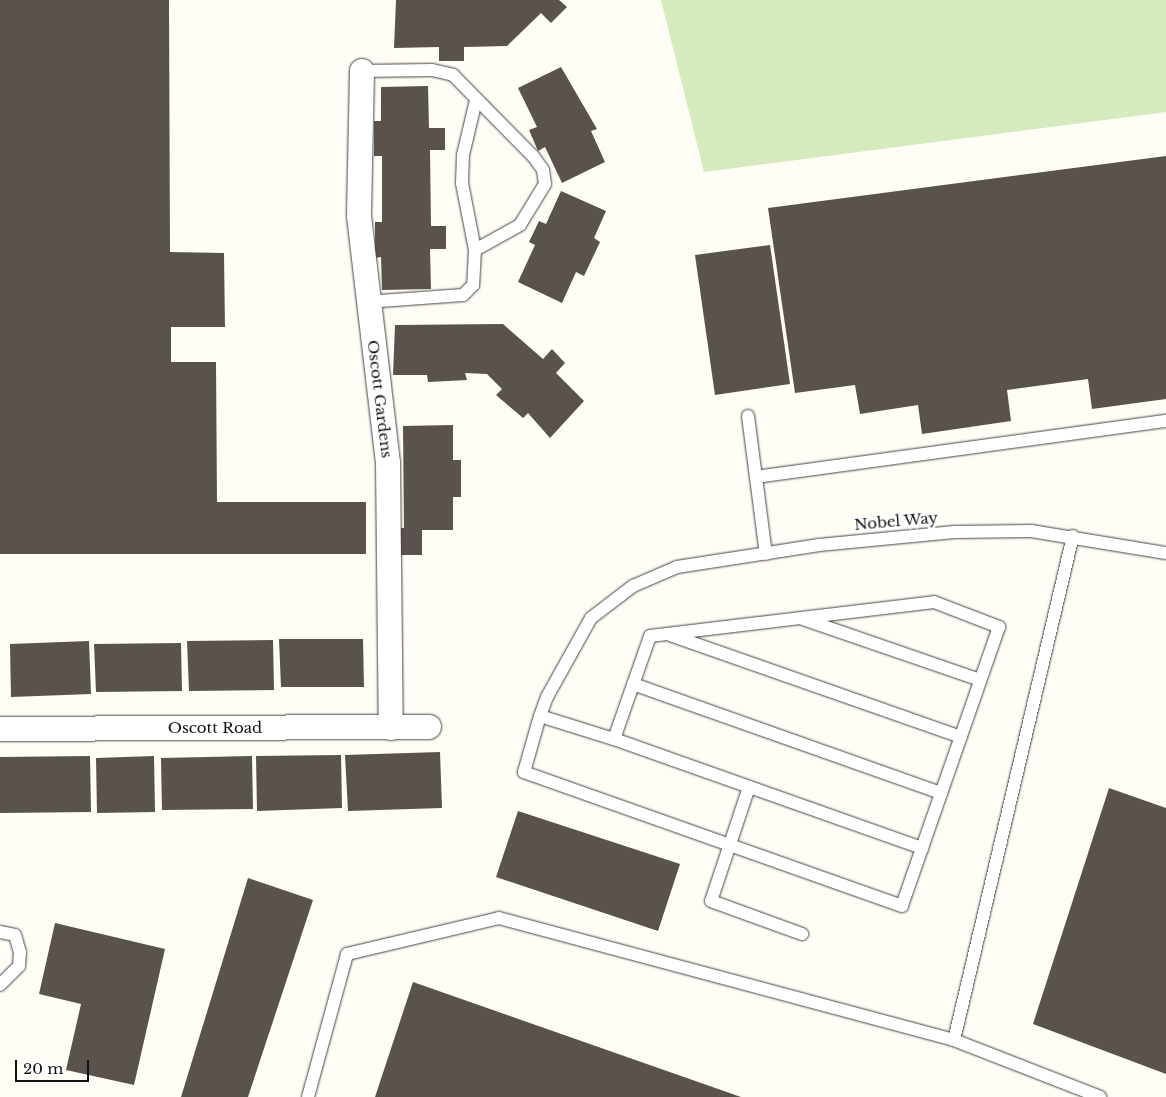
<!DOCTYPE html>
<html>
<head>
<meta charset="utf-8">
<style>
  body { margin:0 }
  #map { position:relative; width:1166px; height:1097px; overflow:hidden; background:#fffdf5; font-family:"Libre Baskerville",serif }
  div>[style] { position:absolute }
  [style*='--x'] { left:calc(var(--x)*1px); top:calc(var(--y)*1px); width:calc(var(--w)*1px); rotate:calc(var(--a)*1deg) }
  .green>* { inset:0; background:#d5ebbd }
  .building>* { inset:0; background:#5a524d }
  .roads { filter:drop-shadow(0 0 1px #444) drop-shadow(0 0 1px #444) }
  .lane>* { height:12px; margin:-6px; padding:0 6px; transform-origin:6px; border-radius:6px; background:#fff }
  .street>* { height:24px; margin:-12px; padding:0 12px; transform-origin:12px; border-radius:12px; background:#fff }
  span { translate:-50% -50%; white-space:nowrap; text-align:center; line-height:1.15; -webkit-text-stroke:5px #fff; paint-order:stroke }
  .street-label { font-size:15px; color:#111 }
  .scale { position:absolute; left:15px; top:1060px; width:74px; height:22px; box-sizing:border-box; border:2px solid #111; border-top:0; padding-left:6px; font-size:15px; line-height:18px; white-space:nowrap; color:#111; -webkit-text-stroke:4px #fff; paint-order:stroke }
</style>
</head>
<body>
<div id="map">
  <div class="green">
    <i style="clip-path:polygon(661px 0,1166px 0,1166px 112px,704px 172px)"></i>
  </div>
  <div class="building">
    <i style="clip-path:polygon(0 0,169px 0,170px 252px,224px 253px,225px 327px,171px 327px,171px 362px,216px 362px,217px 502px,366px 502px,366px 554px,0 554px)"></i>
    <i style="clip-path:polygon(396px 0,559px 0,567px 7px,551px 23px,541px 13px,507px 46px,464px 47px,464px 61px,439px 61px,439px 47px,394px 48px)"></i>
    <i style="clip-path:polygon(561px 67px,597px 129px,591px 131px,605px 162px,562px 183px,545px 147px,538px 151px,529px 130px,537px 127px,518px 88px)"></i>
    <i style="clip-path:polygon(428px 86px,429px 128px,445px 128px,445px 150px,430px 150px,431px 226px,446px 226px,446px 249px,430px 249px,431px 289px,382px 290px,381px 257px,375px 258px,375px 222px,382px 222px,382px 156px,374px 156px,374px 121px,381px 121px,381px 87px)"></i>
    <i style="clip-path:polygon(1166px 156px,1166px 399px,1092px 409px,1088px 379px,1007px 390px,1011px 421px,922px 434px,918px 405px,860px 414px,855px 385px,795px 393px,768px 208px)"></i>
    <i style="clip-path:polygon(561px 191px,606px 211px,594px 238px,600px 242px,584px 276px,576px 272px,562px 303px,518px 282px,535px 245px,529px 242px,539px 221px,546px 224px)"></i>
    <i style="clip-path:polygon(770px 245px,790px 384px,715px 395px,695px 255px)"></i>
    <i style="clip-path:polygon(503px 324px,543px 359px,552px 349px,565px 363px,556px 373px,584px 401px,550px 438px,528px 413px,523px 418px,496px 395px,502px 389px,487px 374px,465px 373px,467px 380px,428px 382px,427px 375px,393px 375px,395px 325px)"></i>
    <i style="clip-path:polygon(453px 425px,453px 460px,461px 460px,461px 497px,453px 497px,453px 530px,422px 530px,422px 555px,397px 555px,397px 528px,404px 528px,403px 426px)"></i>
    <i style="clip-path:polygon(279px 639px,363px 639px,364px 687px,281px 687px)"></i>
    <i style="clip-path:polygon(273px 640px,274px 690px,189px 691px,187px 641px)"></i>
    <i style="clip-path:polygon(89px 641px,91px 694px,11px 697px,10px 644px)"></i>
    <i style="clip-path:polygon(181px 643px,182px 691px,96px 692px,94px 644px)"></i>
    <i style="clip-path:polygon(440px 752px,442px 808px,348px 811px,345px 755px)"></i>
    <i style="clip-path:polygon(341px 755px,342px 808px,257px 811px,256px 756px)"></i>
    <i style="clip-path:polygon(90px 756px,91px 812px,0 813px,0 757px)"></i>
    <i style="clip-path:polygon(154px 756px,155px 812px,97px 813px,96px 758px)"></i>
    <i style="clip-path:polygon(252px 756px,253px 809px,162px 810px,161px 758px)"></i>
    <i style="clip-path:polygon(1109px 788px,1166px 808px,1166px 1074px,1033px 1024px)"></i>
    <i style="clip-path:polygon(518px 811px,680px 864px,658px 931px,496px 877px)"></i>
    <i style="clip-path:polygon(248px 878px,313px 900px,248px 1097px,181px 1097px)"></i>
    <i style="clip-path:polygon(55px 923px,165px 949px,134px 1085px,66px 1070px,81px 1004px,39px 994px)"></i>
    <i style="clip-path:polygon(413px 982px,741px 1097px,375px 1097px)"></i>
  </div>
  <div class="roads">
    <div class="lane">
      <i style="--x:362;--y:71;--w:70;--a:-0.8"></i>
      <i style="--x:432;--y:70;--w:22;--a:13"></i>
      <i style="--x:453;--y:75;--w:114;--a:45.4"></i>
      <i style="--x:533;--y:156;--w:17;--a:54"></i>
      <i style="--x:543;--y:170;--w:14;--a:82"></i>
      <i style="--x:545;--y:184;--w:48;--a:121.4"></i>
      <i style="--x:520;--y:225;--w:51;--a:150.9"></i>
      <i style="--x:475;--y:250;--w:35;--a:93"></i>
      <i style="--x:473;--y:285;--w:14;--a:135"></i>
      <i style="--x:463;--y:295;--w:97;--a:175.9"></i>
      <i style="--x:475;--y:250;--w:68;--a:-101"></i>
      <i style="--x:462;--y:183;--w:28;--a:-88"></i>
      <i style="--x:463;--y:155;--w:57;--a:-76.7"></i>
      <i style="--x:748;--y:416;--w:139;--a:82.6"></i>
      <i style="--x:756;--y:477;--w:414;--a:-7.8"></i>
      <i style="--x:803;--y:619;--w:187;--a:19"></i>
      <i style="--x:670;--y:635;--w:308;--a:19.3"></i>
      <i style="--x:633;--y:684;--w:327;--a:19.5"></i>
      <i style="--x:540;--y:716;--w:77;--a:17.3"></i>
      <i style="--x:614;--y:739;--w:109;--a:-70.7"></i>
      <i style="--x:650;--y:636;--w:286;--a:-6.8"></i>
      <i style="--x:934;--y:602;--w:70;--a:21"></i>
      <i style="--x:999;--y:627;--w:295;--a:109.2"></i>
      <i style="--x:902;--y:906;--w:401;--a:-160.5"></i>
      <i style="--x:524;--y:772;--w:58;--a:-74.1"></i>
      <i style="--x:540;--y:716;--w:20;--a:-70"></i>
      <i style="--x:547;--y:697;--w:90;--a:-60.9"></i>
      <i style="--x:591;--y:618;--w:53;--a:-37.3"></i>
      <i style="--x:633;--y:586;--w:48;--a:-23.4"></i>
      <i style="--x:677;--y:567;--w:144;--a:-8.8"></i>
      <i style="--x:819;--y:545;--w:136;--a:-5.5"></i>
      <i style="--x:954;--y:532;--w:77;--a:-0.7"></i>
      <i style="--x:1031;--y:531;--w:137;--a:9.3"></i>
      <i style="--x:614;--y:739;--w:327;--a:19.5"></i>
      <i style="--x:749;--y:787;--w:120;--a:108.4"></i>
      <i style="--x:711;--y:901;--w:97;--a:19.9"></i>
      <i style="--x:0;--y:932;--w:15;--a:11"></i>
      <i style="--x:15;--y:935;--w:18;--a:74"></i>
      <i style="--x:20;--y:952;--w:14;--a:94"></i>
      <i style="--x:19;--y:966;--w:27;--a:135"></i>
      <i style="--x:954;--y:1040;--w:518;--a:-76.72"></i>
      <i style="--x:308;--y:1097;--w:148;--a:-74.7"></i>
      <i style="--x:347;--y:954;--w:156;--a:-13.3"></i>
      <i style="--x:499;--y:918;--w:471;--a:15"></i>
      <i style="--x:954;--y:1040;--w:157;--a:21.3"></i>
    </div>
    <div class="street">
      <i style="--x:362;--y:71;--w:145;--a:91.2"></i>
      <i style="--x:359;--y:216;--w:249;--a:83.3"></i>
      <i style="--x:388;--y:463;--w:265;--a:89.4"></i>
      <i style="--x:0;--y:729;--w:429;--a:-0.3"></i>
    </div>
  </div>
  <div class="street-label">
    <span style="left:380px;top:399px;rotate:83deg">Oscott Gardens</span>
    <span style="left:896px;top:521px;rotate:-5deg">Nobel Way</span>
    <span style="left:215px;top:728px">Oscott Road</span>
  </div>
  <div class="scale">20 m</div>
</div>
</body>
</html>
